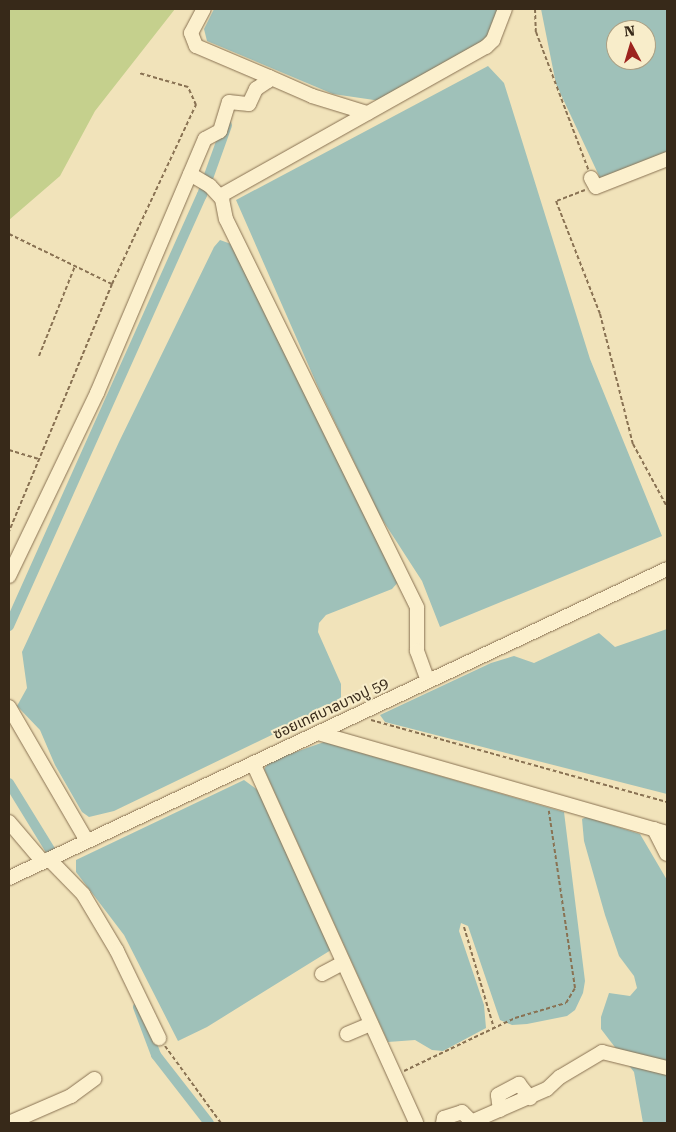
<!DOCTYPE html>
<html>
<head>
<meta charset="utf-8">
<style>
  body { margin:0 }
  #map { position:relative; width:676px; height:1132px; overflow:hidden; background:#f1e3ba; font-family:"Roboto Serif","Noto Sans Thai",serif }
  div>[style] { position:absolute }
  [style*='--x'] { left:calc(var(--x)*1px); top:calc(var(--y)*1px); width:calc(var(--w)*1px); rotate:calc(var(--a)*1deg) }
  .green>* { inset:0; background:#c5d08d }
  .water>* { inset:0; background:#9fc1b9 }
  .canal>* { height:10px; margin:-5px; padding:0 5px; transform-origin:5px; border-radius:5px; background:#9fc1b9 }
  .path>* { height:2px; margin-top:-1px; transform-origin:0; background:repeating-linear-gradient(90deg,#897253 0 4px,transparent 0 6.5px) }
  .roads { filter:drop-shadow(0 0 1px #897253) drop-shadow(0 0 1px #897253) }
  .minor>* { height:14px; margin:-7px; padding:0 7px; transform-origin:7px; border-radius:7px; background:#fcf0cd }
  span { translate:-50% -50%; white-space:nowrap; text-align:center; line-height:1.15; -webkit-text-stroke:4px #f8edca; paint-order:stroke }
  .street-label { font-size:15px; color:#372919 }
  .frame { position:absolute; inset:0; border:10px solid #372919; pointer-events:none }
  .north { position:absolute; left:606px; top:20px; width:50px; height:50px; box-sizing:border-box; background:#f8edca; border:1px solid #ab9f83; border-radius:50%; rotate:354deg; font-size:14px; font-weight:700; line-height:20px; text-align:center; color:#372919 }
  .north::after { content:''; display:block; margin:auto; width:18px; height:22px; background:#9d231e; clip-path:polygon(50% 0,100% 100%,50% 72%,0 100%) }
</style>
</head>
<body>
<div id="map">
  <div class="green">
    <i style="clip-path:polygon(9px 9px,175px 9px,95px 111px,60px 176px,9px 220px)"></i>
  </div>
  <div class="water">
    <i style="clip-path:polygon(214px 9px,500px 9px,499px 17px,483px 43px,381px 101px,333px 94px,207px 41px,204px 29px)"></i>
    <i style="clip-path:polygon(evenodd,541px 9px,667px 9px,667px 154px,601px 180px,556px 84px,541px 9px,616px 30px,646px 30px,646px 60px,616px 60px,616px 30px)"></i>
    <i style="clip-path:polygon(488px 66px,504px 83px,590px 359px,662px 536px,440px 627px,422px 581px,380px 516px,318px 387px,236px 200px)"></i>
    <i style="clip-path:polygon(220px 240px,231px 244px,399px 581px,392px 589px,326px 615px,319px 623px,318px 632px,341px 684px,341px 697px,336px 704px,114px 811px,89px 817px,82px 812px,55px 765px,40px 730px,17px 706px,27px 688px,22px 652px,119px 442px,214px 247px)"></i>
    <i style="clip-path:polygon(667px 629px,667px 794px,385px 722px,380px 715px,491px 663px,514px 656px,534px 663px,599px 633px,615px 647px)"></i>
    <i style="clip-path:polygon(324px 742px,564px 812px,585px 981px,583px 993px,575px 1010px,567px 1016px,527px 1024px,512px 1025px,500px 1020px,468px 926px,461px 923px,459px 931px,484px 1005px,486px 1028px,443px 1051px,432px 1050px,415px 1040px,388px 1042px,264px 769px,270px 761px)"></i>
    <i style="clip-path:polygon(244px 780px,259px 791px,331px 950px,207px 1027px,178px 1041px,124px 935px,76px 872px,76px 860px)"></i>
    <i style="clip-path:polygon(586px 817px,640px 834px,667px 880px,667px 1123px,643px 1123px,634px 1072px,601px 1029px,601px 1017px,609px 993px,630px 996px,637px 988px,634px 976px,619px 956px,605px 915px,584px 841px,582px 819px)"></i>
  </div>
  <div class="canal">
    <i style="--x:9;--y:626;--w:472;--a:-65.9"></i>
    <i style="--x:202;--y:195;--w:74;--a:-70.3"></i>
    <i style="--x:9;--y:783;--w:92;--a:58.4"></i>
    <i style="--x:138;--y:1007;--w:51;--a:69.4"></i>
    <i style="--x:156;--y:1055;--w:86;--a:52.1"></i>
  </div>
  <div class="path">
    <i style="--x:535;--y:9;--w:23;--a:88"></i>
    <i style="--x:536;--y:32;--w:147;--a:69.2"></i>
    <i style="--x:585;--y:190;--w:31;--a:159"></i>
    <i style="--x:556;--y:201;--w:121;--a:68.7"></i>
    <i style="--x:600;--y:314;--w:134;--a:75.8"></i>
    <i style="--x:633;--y:444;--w:72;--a:61.6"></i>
    <i style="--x:9;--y:234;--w:114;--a:25.9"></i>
    <i style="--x:112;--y:284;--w:269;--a:112.6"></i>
    <i style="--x:112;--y:284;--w:198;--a:-64.9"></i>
    <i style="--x:196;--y:105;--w:20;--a:-114"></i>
    <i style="--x:188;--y:87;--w:51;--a:-164.1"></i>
    <i style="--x:39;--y:356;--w:97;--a:-68.2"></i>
    <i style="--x:9;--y:450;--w:31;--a:17"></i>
    <i style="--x:371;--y:720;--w:307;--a:15.5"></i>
    <i style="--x:464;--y:927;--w:105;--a:73.5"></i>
    <i style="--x:165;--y:1046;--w:95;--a:54"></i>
    <i style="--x:404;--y:1071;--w:123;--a:-25.5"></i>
    <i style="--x:515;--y:1018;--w:53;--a:-16.4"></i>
    <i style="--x:566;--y:1003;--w:17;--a:-59"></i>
    <i style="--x:575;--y:988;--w:179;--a:-98.4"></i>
  </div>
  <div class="roads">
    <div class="minor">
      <i style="--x:269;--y:77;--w:47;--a:23.8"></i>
      <i style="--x:312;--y:96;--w:58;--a:17.2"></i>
      <i style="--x:190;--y:174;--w:23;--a:31"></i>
      <i style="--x:210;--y:186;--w:18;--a:47"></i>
      <i style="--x:222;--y:199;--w:20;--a:79"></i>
      <i style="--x:226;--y:219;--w:433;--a:63.8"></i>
      <i style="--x:417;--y:608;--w:43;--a:90"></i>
      <i style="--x:417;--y:651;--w:32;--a:70"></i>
      <i style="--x:591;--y:178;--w:10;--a:61"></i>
      <i style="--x:596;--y:187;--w:76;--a:-21.5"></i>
      <i style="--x:220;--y:196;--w:305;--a:-29.3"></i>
      <i style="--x:486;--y:47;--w:10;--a:-45"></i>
      <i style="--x:493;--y:40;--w:33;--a:-69"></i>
      <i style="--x:9;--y:576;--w:203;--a:-64.3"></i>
      <i style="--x:97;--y:393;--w:276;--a:-67"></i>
      <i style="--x:205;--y:139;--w:17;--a:-28"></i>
      <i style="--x:220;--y:131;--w:30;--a:-73"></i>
      <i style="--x:229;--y:102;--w:20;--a:6"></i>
      <i style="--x:249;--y:104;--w:17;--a:-65"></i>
      <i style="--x:256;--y:89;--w:14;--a:-34"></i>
      <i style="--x:268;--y:81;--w:4;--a:-76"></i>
      <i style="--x:269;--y:77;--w:79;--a:-157"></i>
      <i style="--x:196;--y:46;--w:14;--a:-111"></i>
      <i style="--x:191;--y:33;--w:27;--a:-62"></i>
      <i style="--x:9;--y:707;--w:155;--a:59.8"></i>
      <i style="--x:318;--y:733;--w:363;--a:16"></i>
      <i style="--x:253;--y:763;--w:395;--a:65.6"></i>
      <i style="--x:9;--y:822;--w:52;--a:49.6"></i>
      <i style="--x:654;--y:829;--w:28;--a:63"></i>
      <i style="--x:49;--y:859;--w:49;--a:45.8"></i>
      <i style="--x:83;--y:894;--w:66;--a:59.2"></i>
      <i style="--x:117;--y:951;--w:97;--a:64.2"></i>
      <i style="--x:9;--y:878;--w:727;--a:-25.15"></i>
      <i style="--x:322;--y:974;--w:24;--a:-28"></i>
      <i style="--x:347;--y:1034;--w:26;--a:-23"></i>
      <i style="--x:500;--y:1110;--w:15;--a:-98"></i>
      <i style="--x:498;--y:1095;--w:24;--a:-28"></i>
      <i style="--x:519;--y:1084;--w:18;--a:52"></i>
      <i style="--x:9;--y:1123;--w:68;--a:-23.5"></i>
      <i style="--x:71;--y:1096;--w:29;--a:-36"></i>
      <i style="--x:443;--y:1123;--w:5;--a:-79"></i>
      <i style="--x:444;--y:1118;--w:19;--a:-18"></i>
      <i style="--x:462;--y:1112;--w:14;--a:45"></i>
      <i style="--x:469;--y:1123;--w:85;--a:-23.6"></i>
      <i style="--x:547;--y:1089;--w:18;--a:-43"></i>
      <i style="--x:560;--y:1077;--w:49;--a:-30.8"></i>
      <i style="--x:602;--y:1052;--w:67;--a:13.8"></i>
    </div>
  </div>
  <div class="street-label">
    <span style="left:331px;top:709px;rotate:-25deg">ซอยเทศบาลบางปู 59</span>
  </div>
  <div class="frame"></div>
  <div class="north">N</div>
</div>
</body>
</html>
